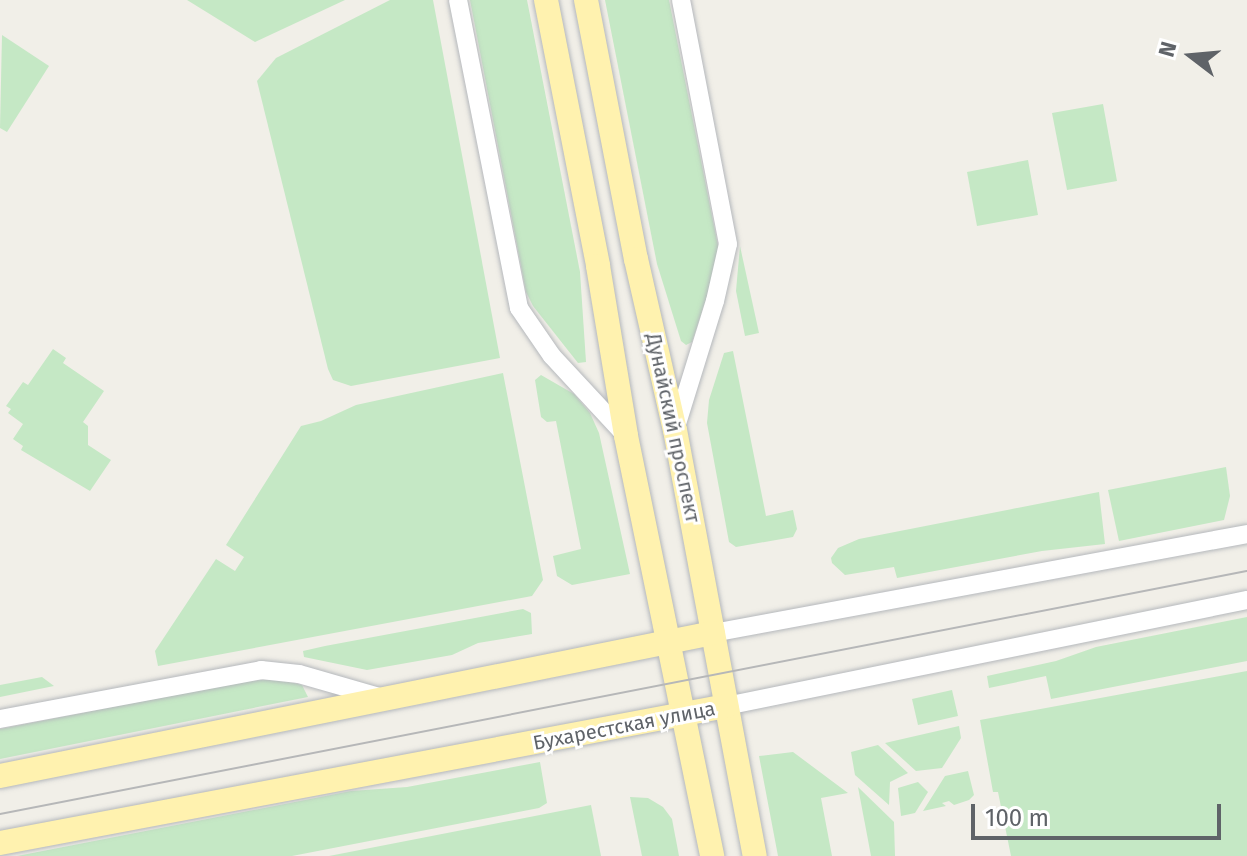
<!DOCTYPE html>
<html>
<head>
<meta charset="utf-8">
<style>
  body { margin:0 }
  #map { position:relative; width:1247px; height:856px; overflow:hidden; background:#f1efe8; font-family:"Fira Sans",sans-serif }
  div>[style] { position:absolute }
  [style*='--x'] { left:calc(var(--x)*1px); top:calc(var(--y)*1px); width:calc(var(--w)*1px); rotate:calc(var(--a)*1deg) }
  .green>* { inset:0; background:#c5e8c5 }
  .roads { filter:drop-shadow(0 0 2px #b5b8bc) drop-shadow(0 0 2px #b5b8bc) }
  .minor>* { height:18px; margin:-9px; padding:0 9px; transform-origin:9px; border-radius:9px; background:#fff }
  .major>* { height:24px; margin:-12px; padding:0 12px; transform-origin:12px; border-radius:12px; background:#fff2af }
  .tram>* { height:2px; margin:-1px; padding:0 1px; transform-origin:1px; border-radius:1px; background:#b6b7b8 }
  span { translate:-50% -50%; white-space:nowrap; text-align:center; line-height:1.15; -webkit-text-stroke:6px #fff; paint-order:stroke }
  .street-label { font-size:20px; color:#5f6368 }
  .north { position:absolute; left:1151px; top:16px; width:80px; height:80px; -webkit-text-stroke:6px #fff; paint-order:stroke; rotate:286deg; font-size:22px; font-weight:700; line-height:32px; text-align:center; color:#5f6368 }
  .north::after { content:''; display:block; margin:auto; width:28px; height:36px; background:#5f6368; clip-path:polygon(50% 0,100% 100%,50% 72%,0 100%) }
  .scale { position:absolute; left:971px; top:804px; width:250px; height:36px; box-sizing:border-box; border:4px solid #5f6368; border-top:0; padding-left:10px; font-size:24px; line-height:28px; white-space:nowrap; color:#5f6368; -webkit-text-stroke:6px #fff; paint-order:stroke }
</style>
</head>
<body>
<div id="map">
  <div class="green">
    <i style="clip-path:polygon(187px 0,345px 0,255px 42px)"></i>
    <i style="clip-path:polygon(390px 0,433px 0,500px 358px,351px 386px,333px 380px,328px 369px,257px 81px,276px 58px)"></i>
    <i style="clip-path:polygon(470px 0,527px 0,580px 272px,586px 362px,578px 363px,533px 306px,526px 292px)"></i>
    <i style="clip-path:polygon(605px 0,669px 0,718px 246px,713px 278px,692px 342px,686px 345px,681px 341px,657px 264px)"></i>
    <i style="clip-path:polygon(2px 35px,49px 66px,7px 132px,0 128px)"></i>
    <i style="clip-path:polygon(1103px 104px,1117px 181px,1067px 190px,1052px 113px)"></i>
    <i style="clip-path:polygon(1028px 160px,1038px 215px,977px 226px,967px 172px)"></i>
    <i style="clip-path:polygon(740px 246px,759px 333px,745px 336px,736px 291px)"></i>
    <i style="clip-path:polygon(53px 349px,66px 358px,63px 363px,104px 391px,83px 422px,88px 426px,88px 445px,111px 460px,90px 491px,21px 450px,23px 446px,13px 439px,23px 424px,8px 413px,11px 409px,6px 406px,23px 382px,28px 385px)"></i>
    <i style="clip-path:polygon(733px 351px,766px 516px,793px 510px,797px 529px,793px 537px,736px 547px,729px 542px,707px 423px,709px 400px,724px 353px)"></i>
    <i style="clip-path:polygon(503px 373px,543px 580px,532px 596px,158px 666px,155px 651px,216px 559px,235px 571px,244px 557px,226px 545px,301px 426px,321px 421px,356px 405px)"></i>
    <i style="clip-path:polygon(541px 375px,574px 394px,590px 413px,599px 433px,630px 574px,572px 585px,557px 576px,553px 556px,581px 549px,556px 421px,547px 422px,541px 417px,535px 380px)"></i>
    <i style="clip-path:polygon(1226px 467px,1230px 496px,1224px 520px,1119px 541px,1108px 490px)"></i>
    <i style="clip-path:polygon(1099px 492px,1105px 544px,1042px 551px,897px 578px,894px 567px,845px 575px,832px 563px,831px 558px,838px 548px,859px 539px)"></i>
    <i style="clip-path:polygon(523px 609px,531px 613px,532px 634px,478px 643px,452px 655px,367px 670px,304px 657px,303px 651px,325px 646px)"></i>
    <i style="clip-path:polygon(1247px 617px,1247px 661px,1051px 699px,1046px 676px,989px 688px,987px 676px,1056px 661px,1096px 647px)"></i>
    <i style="clip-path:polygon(1247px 671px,1247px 856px,1011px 856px,998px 792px,993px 792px,980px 720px)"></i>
    <i style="clip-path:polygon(42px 677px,54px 686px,0 697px,0 685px)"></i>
    <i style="clip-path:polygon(277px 679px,302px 685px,308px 697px,0 759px,0 729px,246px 681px)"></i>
    <i style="clip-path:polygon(952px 690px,958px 716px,918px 725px,912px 699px)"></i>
    <i style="clip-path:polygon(959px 726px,961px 738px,942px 768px,916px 771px,885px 743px)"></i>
    <i style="clip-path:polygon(878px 745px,908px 773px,890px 782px,889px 805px,855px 775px,851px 752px)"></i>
    <i style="clip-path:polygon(793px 752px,848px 793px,821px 798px,832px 856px,778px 856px,759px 756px)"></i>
    <i style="clip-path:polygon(540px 762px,547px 803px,539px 808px,292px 856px,17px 856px,351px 791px,407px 787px)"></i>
    <i style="clip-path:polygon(968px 771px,974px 795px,969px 800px,954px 805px,949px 801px,942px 803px,946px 806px,923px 811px,945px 776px)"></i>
    <i style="clip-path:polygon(918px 782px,928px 792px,915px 813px,901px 816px,898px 788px)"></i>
    <i style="clip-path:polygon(858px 787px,894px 822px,895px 856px,871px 856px)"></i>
    <i style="clip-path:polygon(630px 797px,648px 798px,663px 807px,672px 819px,679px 856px,642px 856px)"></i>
    <i style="clip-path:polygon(591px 805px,601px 856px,329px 856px)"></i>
  </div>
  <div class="roads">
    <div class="minor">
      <i style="--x:458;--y:0;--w:314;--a:78.8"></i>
      <i style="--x:519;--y:308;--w:58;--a:55.5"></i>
      <i style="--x:552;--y:356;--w:109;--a:47.2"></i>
      <i style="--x:675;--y:430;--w:135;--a:-72.8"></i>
      <i style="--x:715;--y:301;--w:58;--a:-77.2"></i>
      <i style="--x:728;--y:244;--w:248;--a:-100.9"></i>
      <i style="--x:713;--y:633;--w:543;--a:-10.5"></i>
      <i style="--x:726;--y:706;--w:532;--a:-11.5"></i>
      <i style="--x:0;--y:719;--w:266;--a:-10.6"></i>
      <i style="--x:261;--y:670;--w:38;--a:6"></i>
      <i style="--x:299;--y:674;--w:83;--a:16"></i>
    </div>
    <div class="major">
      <i style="--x:546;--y:0;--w:271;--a:78.9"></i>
      <i style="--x:598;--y:266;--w:172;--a:80.6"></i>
      <i style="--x:626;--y:436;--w:429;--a:78.4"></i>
      <i style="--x:586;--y:0;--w:264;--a:79.1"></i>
      <i style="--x:636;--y:259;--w:175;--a:77.2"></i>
      <i style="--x:675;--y:430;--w:433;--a:79.4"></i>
      <i style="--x:0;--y:776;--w:727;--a:-11.34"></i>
      <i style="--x:0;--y:843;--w:739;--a:-10.69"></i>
    </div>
  </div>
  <div class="tram">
    <i style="--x:0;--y:814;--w:1270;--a:-11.03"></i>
  </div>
  <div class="street-label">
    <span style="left:673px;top:428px;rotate:78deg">Дунайский проспект</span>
    <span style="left:624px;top:726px;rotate:-11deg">Бухарестская улица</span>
  </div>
  <div class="north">N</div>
  <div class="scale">100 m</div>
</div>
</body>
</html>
